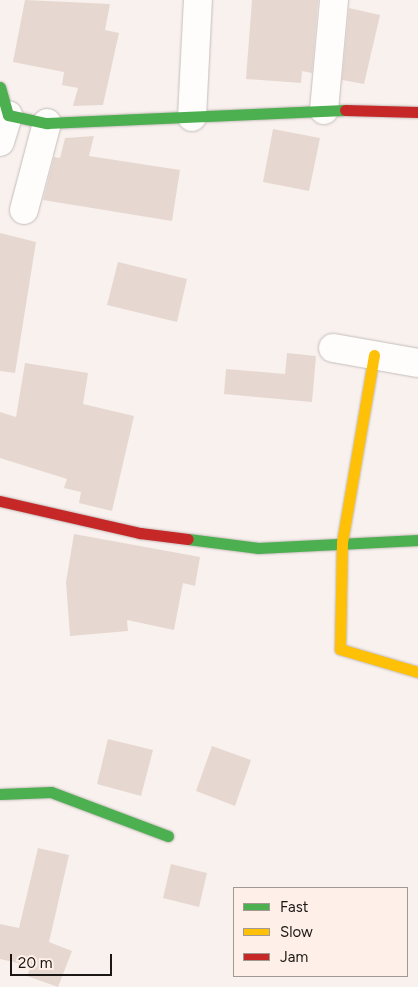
<!DOCTYPE html>
<html>
<head>
<meta charset="utf-8">
<style>
  body { margin:0 }
  #map { position:relative; width:418px; height:987px; overflow:hidden; background:#f9f1ee; font-family:Figtree,sans-serif }
  div>[style] { position:absolute }
  [style*='--x'] { left:calc(var(--x)*1px); top:calc(var(--y)*1px); width:calc(var(--w)*1px); rotate:calc(var(--a)*1deg) }
  .building>* { inset:0; background:#e6d8d0 }
  .roads { filter:drop-shadow(0 0 1px #c4bdba) drop-shadow(0 0 1px #c4bdba) }
  .street>* { height:28px; margin:-14px; padding:0 14px; transform-origin:14px; border-radius:14px; background:#fefdfc }
  .fast>* { height:11px; margin:-5.5px; padding:0 5.5px; transform-origin:5.5px; border-radius:5.5px; background:#4caf50 }
  .slow>* { height:11px; margin:-5.5px; padding:0 5.5px; transform-origin:5.5px; border-radius:5.5px; background:#ffc107 }
  .jam>* { height:11px; margin:-5.5px; padding:0 5.5px; transform-origin:5.5px; border-radius:5.5px; background:#c62828 }
  span { translate:-50% -50%; white-space:nowrap; text-align:center; line-height:1.15; -webkit-text-stroke:4px #fef0e9; paint-order:stroke }
  .legend { position:absolute; left:233px; top:887px; width:175px; height:90px; box-sizing:border-box; background:#fef0e9; border:1px solid #a39994; margin:0; padding:6px 9px; list-style:none; font-size:15px; color:#1b1714 }
  .legend li { display:flex; align-items:center; gap:10px; height:25px }
  .legend b { width:25px; border:1px solid #a39994 }
  .scale { position:absolute; left:10px; top:954px; width:102px; height:22px; box-sizing:border-box; border:2px solid #1b1714; border-top:0; padding-left:6px; font-size:15px; line-height:18px; white-space:nowrap; color:#1b1714; -webkit-text-stroke:4px #fef0e9; paint-order:stroke }
</style>
</head>
<body>
<div id="map">
  <div class="building">
    <i style="clip-path:polygon(25px 0,110px 4px,105px 30px,119px 33px,103px 105px,73px 106px,78px 88px,62px 85px,64px 72px,13px 62px)"></i>
    <i style="clip-path:polygon(252px 0,318px 0,312px 73px,302px 71px,301px 83px,246px 79px)"></i>
    <i style="clip-path:polygon(349px 8px,380px 15px,364px 84px,342px 80px)"></i>
    <i style="clip-path:polygon(273px 129px,320px 138px,309px 191px,263px 182px)"></i>
    <i style="clip-path:polygon(94px 136px,89px 156px,180px 170px,172px 221px,43px 200px,54px 157px,60px 158px,65px 138px)"></i>
    <i style="clip-path:polygon(0 233px,36px 242px,15px 373px,0 371px)"></i>
    <i style="clip-path:polygon(118px 262px,187px 279px,177px 322px,107px 305px)"></i>
    <i style="clip-path:polygon(287px 353px,316px 356px,312px 402px,224px 394px,226px 369px,285px 374px)"></i>
    <i style="clip-path:polygon(25px 363px,88px 373px,83px 404px,134px 416px,112px 511px,79px 503px,81px 492px,64px 488px,67px 479px,0 458px,0 412px,16px 417px)"></i>
    <i style="clip-path:polygon(74px 534px,200px 557px,195px 586px,183px 583px,174px 630px,127px 620px,128px 631px,70px 636px,66px 582px)"></i>
    <i style="clip-path:polygon(108px 739px,153px 750px,141px 796px,97px 784px)"></i>
    <i style="clip-path:polygon(212px 746px,251px 760px,235px 806px,196px 791px)"></i>
    <i style="clip-path:polygon(38px 848px,69px 855px,49px 942px,72px 951px,58px 987px,27px 976px,31px 966px,0 959px,0 924px,19px 928px)"></i>
    <i style="clip-path:polygon(171px 864px,207px 873px,199px 907px,163px 898px)"></i>
  </div>
  <div class="roads">
    <div class="street">
      <i style="--x:324;--y:110;--w:110;--a:-84.8"></i>
      <i style="--x:192;--y:117;--w:117;--a:-87.1"></i>
      <i style="--x:0;--y:142;--w:28;--a:-73"></i>
      <i style="--x:24;--y:210;--w:90;--a:-75.2"></i>
      <i style="--x:333;--y:348;--w:86;--a:10"></i>
    </div>
    <div class="fast">
      <i style="--x:0;--y:87;--w:29;--a:74"></i>
      <i style="--x:8;--y:115;--w:40;--a:12"></i>
      <i style="--x:47;--y:123;--w:298;--a:-2.5"></i>
      <i style="--x:188;--y:539;--w:71;--a:7.3"></i>
      <i style="--x:258;--y:548;--w:160;--a:-2.9"></i>
      <i style="--x:0;--y:794;--w:51;--a:-2.2"></i>
      <i style="--x:51;--y:792;--w:125;--a:20.6"></i>
    </div>
    <div class="slow">
      <i style="--x:374;--y:355;--w:190;--a:99.7"></i>
      <i style="--x:342;--y:542;--w:107;--a:91.1"></i>
      <i style="--x:340;--y:649;--w:81;--a:16.4"></i>
    </div>
    <div class="jam">
      <i style="--x:345;--y:110;--w:73;--a:1.6"></i>
      <i style="--x:0;--y:501;--w:144;--a:12.9"></i>
      <i style="--x:140;--y:533;--w:48;--a:7.1"></i>
    </div>
  </div>
  <ul class="legend">
  <li><b style="height:6px;background:#4caf50"></b>Fast</li>
  <li><b style="height:6px;background:#ffc107"></b>Slow</li>
  <li><b style="height:6px;background:#c62828"></b>Jam</li>
  </ul>
  <div class="scale">20 m</div>
</div>
</body>
</html>
